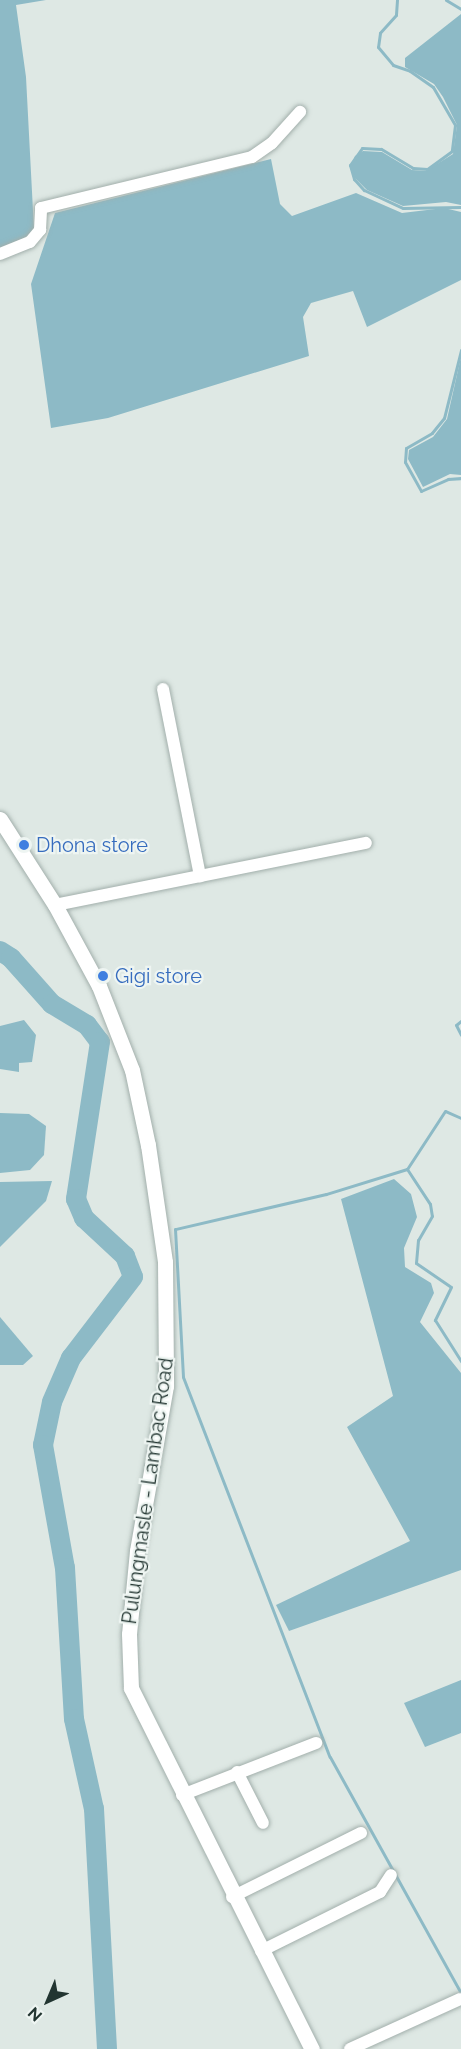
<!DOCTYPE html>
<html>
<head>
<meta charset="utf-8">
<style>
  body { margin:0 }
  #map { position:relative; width:461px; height:2049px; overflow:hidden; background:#dee8e4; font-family:Raleway,sans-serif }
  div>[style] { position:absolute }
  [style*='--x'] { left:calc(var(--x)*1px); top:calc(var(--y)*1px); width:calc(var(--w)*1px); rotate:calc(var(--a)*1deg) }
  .water>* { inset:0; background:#8dbac6 }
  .stream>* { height:3px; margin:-1.5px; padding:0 1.5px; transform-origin:1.5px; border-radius:1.5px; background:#8dbac6 }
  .river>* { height:20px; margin:-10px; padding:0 10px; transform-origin:10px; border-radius:10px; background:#8dbac6 }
  .roads { filter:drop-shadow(0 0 2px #a2afab) drop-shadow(0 0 2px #a2afab) }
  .minor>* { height:12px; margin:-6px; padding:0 6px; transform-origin:6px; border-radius:6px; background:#fff }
  .tertiary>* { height:15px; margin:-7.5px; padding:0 7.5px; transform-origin:7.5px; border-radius:7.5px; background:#fff }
  .dots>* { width:16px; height:16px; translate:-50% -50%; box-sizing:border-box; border:3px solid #eef5f2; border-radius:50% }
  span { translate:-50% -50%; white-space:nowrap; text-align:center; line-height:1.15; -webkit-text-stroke:4.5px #eef5f2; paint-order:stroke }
  .shop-label { font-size:20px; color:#366cbe }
  .left { translate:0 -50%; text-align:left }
  .street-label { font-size:20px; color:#223531 }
  .north { position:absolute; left:18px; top:1971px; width:60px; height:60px; -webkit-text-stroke:4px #eef5f2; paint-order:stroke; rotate:224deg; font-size:16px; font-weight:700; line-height:24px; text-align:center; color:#223531 }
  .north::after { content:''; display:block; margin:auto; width:21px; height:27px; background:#223531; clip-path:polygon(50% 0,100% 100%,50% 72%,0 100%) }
</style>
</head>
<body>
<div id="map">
  <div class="water">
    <i style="clip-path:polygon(0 0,46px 0,16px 5px,26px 77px,34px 230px,28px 240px,0 251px)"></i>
    <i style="clip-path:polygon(461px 14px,461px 205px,446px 202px,403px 206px,367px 190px,355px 178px,351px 165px,355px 156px,363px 151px,382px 152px,412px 170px,426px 171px,453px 154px,457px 125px,443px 97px,434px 84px,405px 67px,405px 58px)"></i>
    <i style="clip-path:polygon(271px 159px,280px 204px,292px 216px,356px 193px,402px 213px,444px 208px,461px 212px,461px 280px,367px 327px,353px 291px,311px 303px,303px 317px,309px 356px,108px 418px,51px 428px,31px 284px,55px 213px)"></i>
    <i style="clip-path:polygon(461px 357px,461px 475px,450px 474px,423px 487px,408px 459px,409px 450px,433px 437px,447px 419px)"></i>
    <i style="clip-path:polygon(24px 1020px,36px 1035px,32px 1062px,19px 1063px,19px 1072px,0 1069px,0 1026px)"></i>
    <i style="clip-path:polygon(0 1113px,29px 1114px,46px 1126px,44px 1155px,30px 1170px,0 1173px)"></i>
    <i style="clip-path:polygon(394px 1179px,411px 1194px,417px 1217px,404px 1248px,405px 1267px,431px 1283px,434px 1293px,420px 1322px,461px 1373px,461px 1570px,289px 1631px,276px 1605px,410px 1541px,347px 1427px,393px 1396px,341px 1199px)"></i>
    <i style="clip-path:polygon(52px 1181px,46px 1201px,0 1247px,0 1182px)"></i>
    <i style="clip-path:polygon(0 1317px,33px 1356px,23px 1365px,0 1365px)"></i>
    <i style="clip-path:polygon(461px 1680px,461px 1733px,425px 1747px,404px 1703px)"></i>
  </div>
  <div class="stream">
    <i style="--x:397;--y:0;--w:15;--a:94"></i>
    <i style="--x:396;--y:15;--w:24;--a:132"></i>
    <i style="--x:380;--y:33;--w:14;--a:98"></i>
    <i style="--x:378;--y:47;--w:23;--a:50"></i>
    <i style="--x:393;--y:65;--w:18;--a:19"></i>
    <i style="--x:410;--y:71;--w:28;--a:35"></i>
    <i style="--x:433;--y:87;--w:44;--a:59.9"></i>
    <i style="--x:455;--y:125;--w:26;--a:97"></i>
    <i style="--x:452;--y:151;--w:31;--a:144"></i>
    <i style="--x:427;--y:169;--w:14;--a:-176"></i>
    <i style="--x:413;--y:168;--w:37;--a:-149"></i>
    <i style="--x:381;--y:149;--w:19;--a:-177"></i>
    <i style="--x:362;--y:148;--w:21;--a:125"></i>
    <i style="--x:350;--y:165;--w:15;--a:74"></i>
    <i style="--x:354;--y:179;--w:15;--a:48"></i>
    <i style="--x:364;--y:190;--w:43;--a:24.8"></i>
    <i style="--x:403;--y:208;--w:58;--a:-1"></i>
    <i style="--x:446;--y:0;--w:17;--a:31"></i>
    <i style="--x:461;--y:350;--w:70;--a:104"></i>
    <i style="--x:444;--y:418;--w:19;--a:129"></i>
    <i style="--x:432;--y:433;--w:30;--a:150"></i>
    <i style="--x:406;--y:448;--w:14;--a:94"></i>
    <i style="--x:405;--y:462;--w:33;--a:61"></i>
    <i style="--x:421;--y:491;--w:30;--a:-24"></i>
    <i style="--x:448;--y:479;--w:13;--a:-4"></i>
    <i style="--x:461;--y:1021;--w:6;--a:141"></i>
    <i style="--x:456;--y:1025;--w:11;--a:63"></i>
    <i style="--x:461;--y:1118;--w:17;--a:-156"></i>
    <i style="--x:445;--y:1111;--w:69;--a:123.2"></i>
    <i style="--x:407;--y:1169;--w:42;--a:56.7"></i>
    <i style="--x:430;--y:1204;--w:12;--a:81"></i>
    <i style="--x:432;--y:1216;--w:28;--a:120"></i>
    <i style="--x:418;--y:1240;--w:23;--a:95"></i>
    <i style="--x:416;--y:1263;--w:42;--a:34.4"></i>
    <i style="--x:451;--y:1287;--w:37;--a:116"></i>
    <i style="--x:435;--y:1320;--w:49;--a:57.6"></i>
    <i style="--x:407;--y:1169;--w:85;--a:162.8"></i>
    <i style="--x:326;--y:1194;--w:155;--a:166.9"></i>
    <i style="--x:175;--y:1229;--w:148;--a:86.9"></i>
    <i style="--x:183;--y:1377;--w:407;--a:68.9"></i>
    <i style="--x:330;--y:1757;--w:270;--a:61"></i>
  </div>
  <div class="river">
    <i style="--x:0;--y:951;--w:13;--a:32"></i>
    <i style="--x:11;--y:958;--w:62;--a:48.3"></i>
    <i style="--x:52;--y:1004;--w:41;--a:31"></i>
    <i style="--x:87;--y:1025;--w:21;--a:53"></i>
    <i style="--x:100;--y:1042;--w:159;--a:98.7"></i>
    <i style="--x:76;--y:1199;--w:21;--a:67"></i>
    <i style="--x:84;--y:1218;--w:56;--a:42.8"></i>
    <i style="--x:125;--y:1256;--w:22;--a:69"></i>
    <i style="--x:133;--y:1277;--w:102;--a:127.4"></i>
    <i style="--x:71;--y:1358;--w:48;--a:113.4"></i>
    <i style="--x:52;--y:1402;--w:44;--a:101.8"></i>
    <i style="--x:43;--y:1445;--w:125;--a:79.9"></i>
    <i style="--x:65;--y:1568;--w:151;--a:86.6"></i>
    <i style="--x:74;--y:1719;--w:92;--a:77.5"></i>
    <i style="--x:94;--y:1809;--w:240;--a:86.9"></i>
  </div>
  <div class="roads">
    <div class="minor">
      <i style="--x:0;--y:254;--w:32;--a:-22"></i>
      <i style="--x:30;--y:242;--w:16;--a:-50"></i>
      <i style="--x:40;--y:230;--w:22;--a:-87"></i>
      <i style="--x:41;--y:208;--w:217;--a:-13.6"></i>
      <i style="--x:252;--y:157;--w:24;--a:-35"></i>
      <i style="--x:272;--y:143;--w:42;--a:-47.9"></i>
      <i style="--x:163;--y:689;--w:191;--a:78.8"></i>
      <i style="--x:55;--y:905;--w:317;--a:-11.3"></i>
      <i style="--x:237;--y:1772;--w:57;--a:63"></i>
      <i style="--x:182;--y:1795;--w:144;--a:-21.2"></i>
      <i style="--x:232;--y:1897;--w:144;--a:-26.4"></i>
      <i style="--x:261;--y:1951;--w:133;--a:-26.4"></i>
      <i style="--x:380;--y:1892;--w:20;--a:-57"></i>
      <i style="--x:350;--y:2049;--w:121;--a:-24.4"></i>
    </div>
    <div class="tertiary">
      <i style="--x:0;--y:819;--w:102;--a:57.4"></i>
      <i style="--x:55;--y:905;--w:92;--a:61.5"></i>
      <i style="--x:99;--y:986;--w:90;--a:68.6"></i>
      <i style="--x:132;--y:1070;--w:77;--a:78"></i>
      <i style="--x:148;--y:1145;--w:118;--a:81.7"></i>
      <i style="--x:165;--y:1262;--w:124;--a:89.5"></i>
      <i style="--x:166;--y:1386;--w:168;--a:100"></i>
      <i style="--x:137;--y:1551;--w:83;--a:95.5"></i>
      <i style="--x:129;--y:1634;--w:54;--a:87.9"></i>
      <i style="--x:131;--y:1688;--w:404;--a:63.4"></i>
    </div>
  </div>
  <div class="dots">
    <i style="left:24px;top:845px;background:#3f7fe0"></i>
    <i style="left:103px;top:976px;background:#3f7fe0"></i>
  </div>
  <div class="shop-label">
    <span class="left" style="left:36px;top:845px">Dhona store</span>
    <span class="left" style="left:115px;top:976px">Gigi store</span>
  </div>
  <div class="street-label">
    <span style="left:148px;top:1491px;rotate:-82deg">Pulungmasle - Lambac Road</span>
  </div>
  <div class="north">N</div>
</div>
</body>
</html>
